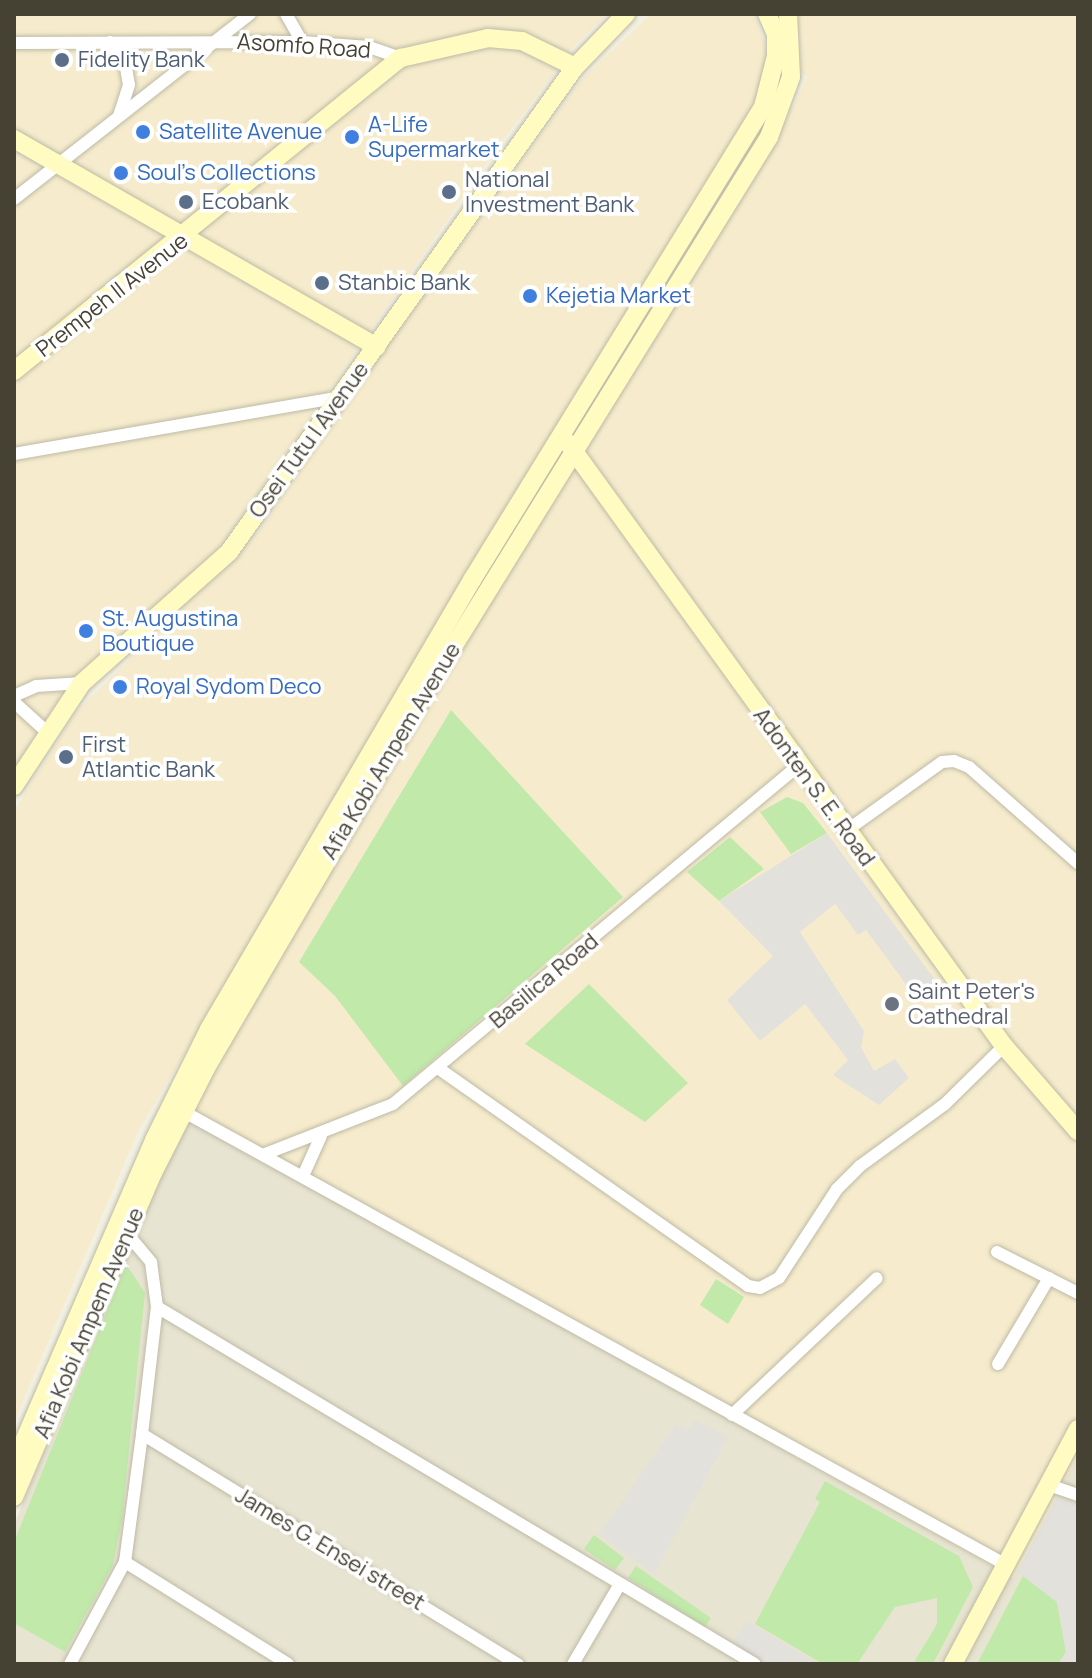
<!DOCTYPE html>
<html>
<head>
<meta charset="utf-8">
<style>
  body { margin:0 }
  #map { position:relative; width:1092px; height:1678px; overflow:hidden; background:#f3f1e3; font-family:Manrope,sans-serif }
  div>[style] { position:absolute }
  [style*='--x'] { left:calc(var(--x)*1px); top:calc(var(--y)*1px); width:calc(var(--w)*1px); rotate:calc(var(--a)*1deg) }
  .residential>* { inset:0; background:#e7e4d1 }
  .commercial>* { inset:0; background:#f6eccd }
  .green>* { inset:0; background:#c1e9aa }
  .parking>* { inset:0; background:#e3e1dc }
  .roads { filter:drop-shadow(0 0 2px #bebaa6) drop-shadow(0 0 2px #bebaa6) }
  .street>* { height:12px; margin:-6px; padding:0 6px; transform-origin:6px; border-radius:6px; background:#fff }
  .secondary>* { height:18px; margin:-9px; padding:0 9px; transform-origin:9px; border-radius:9px; background:#fffbc1 }
  .dots>* { width:22px; height:22px; translate:-50% -50%; box-sizing:border-box; border:4px solid #fff; border-radius:50% }
  span { translate:-50% -50%; white-space:nowrap; text-align:center; line-height:1.15; -webkit-text-stroke:7px #fff; paint-order:stroke }
  .street-label { font-size:22px; color:#454133 }
  .service-label { font-size:22px; color:#4e5e75 }
  .left { translate:0 -50%; text-align:left }
  .shop-label { font-size:22px; color:#366cbe }
  .worship-label { font-size:22px; color:#5b616d }
  .frame { position:absolute; inset:0; border:16px solid #454133; pointer-events:none }
</style>
</head>
<body>
<div id="map">
  <div class="residential">
    <i style="clip-path:polygon(188px 1120px,1014px 1577px,1078px 1456px,1078px 1664px,14px 1664px,14px 1525px,157px 1178px)"></i>
  </div>
  <div class="commercial">
    <i style="clip-path:polygon(14px 14px,607px 14px,575px 45px,497px 148px,222px 544px,181px 586px,111px 645px,51px 714px,14px 773px)"></i>
    <i style="clip-path:polygon(651px 14px,754px 14px,769px 55px,764px 83px,731px 150px,491px 531px,138px 1132px,14px 1422px,14px 811px,76px 712px,261px 529px,380px 355px,583px 78px)"></i>
    <i style="clip-path:polygon(786px 14px,1078px 14px,1078px 1456px,1013px 1578px,188px 1120px,385px 752px,793px 106px,808px 77px,791px 67px)"></i>
  </div>
  <div class="green">
    <i style="clip-path:polygon(451px 710px,623px 897px,403px 1086px,335px 996px,299px 962px)"></i>
    <i style="clip-path:polygon(787px 797px,803px 803px,827px 833px,791px 854px,760px 812px)"></i>
    <i style="clip-path:polygon(730px 837px,764px 869px,719px 901px,687px 872px)"></i>
    <i style="clip-path:polygon(589px 984px,688px 1083px,645px 1122px,525px 1044px)"></i>
    <i style="clip-path:polygon(126px 1264px,145px 1293px,122px 1519px,113px 1565px,65px 1652px,14px 1623px,14px 1542px)"></i>
    <i style="clip-path:polygon(716px 1279px,744px 1297px,728px 1324px,700px 1305px)"></i>
    <i style="clip-path:polygon(825px 1481px,959px 1556px,973px 1587px,933px 1664px,913px 1664px,937px 1624px,937px 1598px,895px 1607px,857px 1664px,823px 1664px,755px 1624px,820px 1502px,815px 1499px)"></i>
    <i style="clip-path:polygon(594px 1535px,624px 1558px,615px 1570px,584px 1549px)"></i>
    <i style="clip-path:polygon(636px 1566px,711px 1618px,705px 1627px,628px 1578px)"></i>
    <i style="clip-path:polygon(1023px 1576px,1057px 1602px,1066px 1652px,1058px 1664px,977px 1664px)"></i>
  </div>
  <div class="parking">
    <i style="clip-path:polygon(827px 833px,941px 988px,919px 1002px,866px 930px,858px 935px,835px 904px,800px 932px,864px 1031px,861px 1047px,874px 1071px,895px 1059px,909px 1078px,879px 1105px,833px 1075px,848px 1060px,805px 1004px,760px 1041px,727px 1000px,773px 956px,719px 901px)"></i>
    <i style="clip-path:polygon(695px 1420px,728px 1437px,654px 1574px,599px 1534px,676px 1424px,688px 1430px)"></i>
    <i style="clip-path:polygon(1057px 1499px,1078px 1503px,1078px 1664px,1058px 1664px,1066px 1652px,1057px 1602px,1018px 1572px)"></i>
    <i style="clip-path:polygon(746px 1621px,819px 1664px,761px 1664px,731px 1646px)"></i>
  </div>
  <div class="roads">
    <div class="street">
      <i style="--x:286;--y:14;--w:32;--a:60"></i>
      <i style="--x:110;--y:42;--w:31;--a:58"></i>
      <i style="--x:126;--y:68;--w:17;--a:80"></i>
      <i style="--x:129;--y:85;--w:33;--a:108"></i>
      <i style="--x:14;--y:43;--w:288;--a:-0.2"></i>
      <i style="--x:302;--y:42;--w:67;--a:4.3"></i>
      <i style="--x:369;--y:47;--w:34;--a:19"></i>
      <i style="--x:14;--y:199;--w:300;--a:-38.1"></i>
      <i style="--x:14;--y:454;--w:331;--a:-9.9"></i>
      <i style="--x:14;--y:696;--w:24;--a:-24"></i>
      <i style="--x:36;--y:686;--w:46;--a:-3.7"></i>
      <i style="--x:14;--y:702;--w:45;--a:42.3"></i>
      <i style="--x:846;--y:831;--w:118;--a:-35.7"></i>
      <i style="--x:942;--y:762;--w:12;--a:-5"></i>
      <i style="--x:954;--y:761;--w:16;--a:22"></i>
      <i style="--x:969;--y:767;--w:145;--a:41.4"></i>
      <i style="--x:438;--y:1068;--w:379;--a:35.1"></i>
      <i style="--x:748;--y:1286;--w:12;--a:9"></i>
      <i style="--x:760;--y:1288;--w:21;--a:-28"></i>
      <i style="--x:779;--y:1278;--w:106;--a:-56.9"></i>
      <i style="--x:837;--y:1189;--w:33;--a:-45"></i>
      <i style="--x:860;--y:1166;--w:105;--a:-36.1"></i>
      <i style="--x:945;--y:1104;--w:83;--a:-44.5"></i>
      <i style="--x:177;--y:1108;--w:949;--a:28.86"></i>
      <i style="--x:265;--y:1154;--w:137;--a:-21.3"></i>
      <i style="--x:393;--y:1104;--w:528;--a:-39.85"></i>
      <i style="--x:303;--y:1176;--w:44;--a:-65.8"></i>
      <i style="--x:997;--y:1252;--w:91;--a:26.8"></i>
      <i style="--x:157;--y:1307;--w:696;--a:30.84"></i>
      <i style="--x:998;--y:1364;--w:100;--a:-59.3"></i>
      <i style="--x:732;--y:1415;--w:199;--a:-43.4"></i>
      <i style="--x:142;--y:1434;--w:441;--a:31.5"></i>
      <i style="--x:1049;--y:1485;--w:31;--a:19"></i>
      <i style="--x:125;--y:1562;--w:192;--a:32"></i>
      <i style="--x:70;--y:1664;--w:116;--a:-61.7"></i>
      <i style="--x:125;--y:1562;--w:129;--a:-82.4"></i>
      <i style="--x:142;--y:1434;--w:128;--a:-83.3"></i>
      <i style="--x:157;--y:1307;--w:45;--a:-97.6"></i>
      <i style="--x:151;--y:1262;--w:42;--a:-130.2"></i>
      <i style="--x:573;--y:1664;--w:93;--a:-59.6"></i>
    </div>
    <div class="secondary">
      <i style="--x:14;--y:139;--w:418;--a:29.8"></i>
      <i style="--x:14;--y:371;--w:498;--a:-39"></i>
      <i style="--x:401;--y:58;--w:89;--a:-12.9"></i>
      <i style="--x:488;--y:38;--w:34;--a:5"></i>
      <i style="--x:522;--y:41;--w:59;--a:26.1"></i>
      <i style="--x:568;--y:443;--w:744;--a:54.13"></i>
      <i style="--x:1004;--y:1046;--w:113;--a:49"></i>
      <i style="--x:14;--y:786;--w:123;--a:-56.6"></i>
      <i style="--x:82;--y:683;--w:197;--a:-41.7"></i>
      <i style="--x:229;--y:552;--w:596;--a:-54.5"></i>
      <i style="--x:575;--y:67;--w:74;--a:-46.1"></i>
      <i style="--x:14;--y:1464;--w:353;--a:-66.6"></i>
      <i style="--x:154;--y:1140;--w:124;--a:-63.6"></i>
      <i style="--x:209;--y:1029;--w:520;--a:-59.64"></i>
      <i style="--x:472;--y:580;--w:555;--a:-58.4"></i>
      <i style="--x:763;--y:107;--w:53;--a:-75.7"></i>
      <i style="--x:776;--y:56;--w:22;--a:-90"></i>
      <i style="--x:776;--y:34;--w:22;--a:-114"></i>
      <i style="--x:14;--y:1497;--w:353;--a:-66.8"></i>
      <i style="--x:153;--y:1173;--w:118;--a:-63.2"></i>
      <i style="--x:206;--y:1068;--w:454;--a:-59.7"></i>
      <i style="--x:435;--y:676;--w:634;--a:-58.21"></i>
      <i style="--x:769;--y:137;--w:64;--a:-69.9"></i>
      <i style="--x:791;--y:77;--w:63;--a:-92.7"></i>
      <i style="--x:953;--y:1664;--w:266;--a:-62"></i>
    </div>
  </div>
  <div class="dots">
    <i style="left:62px;top:60px;background:#5c6f8a"></i>
    <i style="left:143px;top:132px;background:#3f7fe0"></i>
    <i style="left:352px;top:137px;background:#3f7fe0"></i>
    <i style="left:121px;top:173px;background:#3f7fe0"></i>
    <i style="left:449px;top:192px;background:#5c6f8a"></i>
    <i style="left:186px;top:202px;background:#5c6f8a"></i>
    <i style="left:322px;top:283px;background:#5c6f8a"></i>
    <i style="left:530px;top:296px;background:#3f7fe0"></i>
    <i style="left:86px;top:631px;background:#3f7fe0"></i>
    <i style="left:120px;top:687px;background:#3f7fe0"></i>
    <i style="left:66px;top:757px;background:#5c6f8a"></i>
    <i style="left:892px;top:1004px;background:#6b7280"></i>
  </div>
  <div class="street-label">
    <span style="left:304px;top:46px;rotate:4deg">Asomfo Road</span>
    <span style="left:112px;top:295px;rotate:-38deg">Prempeh II Avenue</span>
    <span style="left:309px;top:440px;rotate:-54deg">Osei Tutu I Avenue</span>
    <span style="left:391px;top:751px;rotate:-59deg">Afia Kobi Ampem Avenue</span>
    <span style="left:814px;top:787px;rotate:54deg">Adonten S. E. Road</span>
    <span style="left:544px;top:981px;rotate:-40deg">Basilica Road</span>
    <span style="left:89px;top:1323px;rotate:-67deg">Afia Kobi Ampem Avenue</span>
    <span style="left:330px;top:1549px;rotate:31deg">James G. Ensei street</span>
  </div>
  <div class="service-label">
    <span class="left" style="left:78px;top:60px">Fidelity Bank</span>
    <span class="left" style="left:465px;top:192px">National<br>Investment Bank</span>
    <span class="left" style="left:202px;top:202px">Ecobank</span>
    <span class="left" style="left:338px;top:283px">Stanbic Bank</span>
    <span class="left" style="left:82px;top:757px">First<br>Atlantic Bank</span>
  </div>
  <div class="shop-label">
    <span class="left" style="left:368px;top:137px">A-Life<br>Supermarket</span>
    <span class="left" style="left:159px;top:132px">Satellite Avenue</span>
    <span class="left" style="left:137px;top:173px">Soul's Collections</span>
    <span class="left" style="left:546px;top:296px">Kejetia Market</span>
    <span class="left" style="left:102px;top:631px">St. Augustina<br>Boutique</span>
    <span class="left" style="left:136px;top:687px">Royal Sydom Deco</span>
  </div>
  <div class="worship-label">
    <span class="left" style="left:908px;top:1004px">Saint Peter's<br>Cathedral</span>
  </div>
  <div class="frame"></div>
</div>
</body>
</html>
